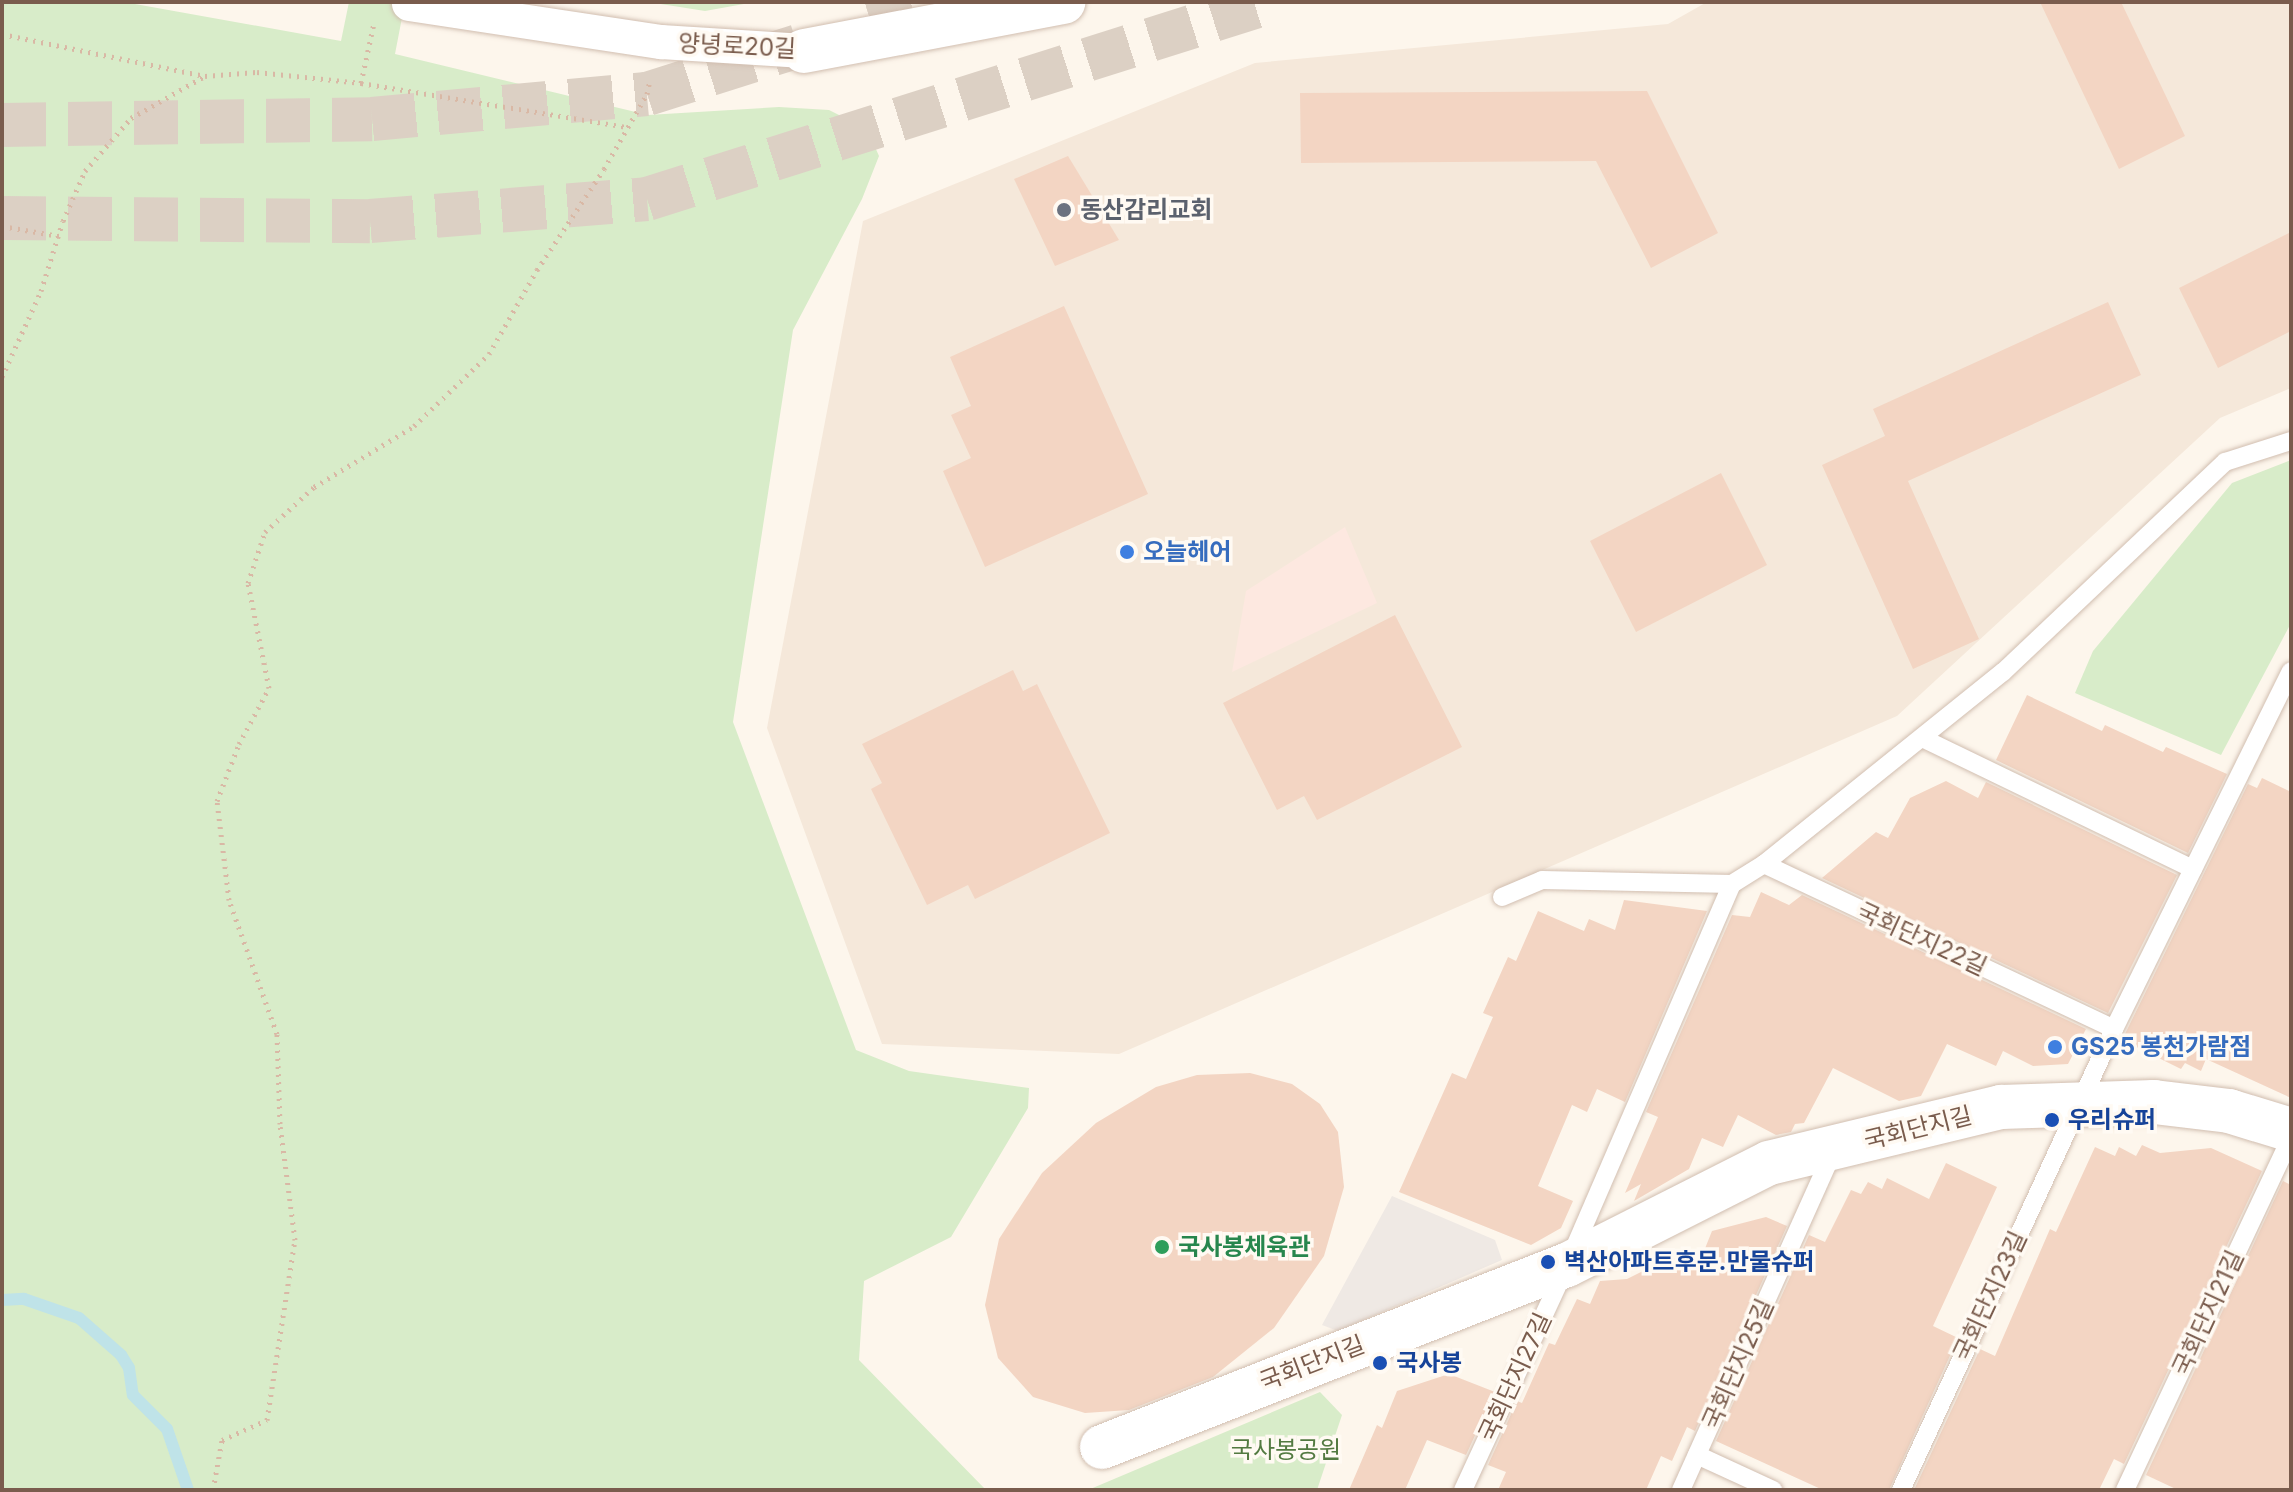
<!DOCTYPE html>
<html>
<head>
<meta charset="utf-8">
<style>
  body { margin:0 }
  #map { position:relative; width:2293px; height:1492px; overflow:hidden; background:#fdf6ec; font-family:Inter,"Noto Sans KR",sans-serif }
  div>[style] { position:absolute }
  [style*='--x'] { left:calc(var(--x)*1px); top:calc(var(--y)*1px); width:calc(var(--w)*1px); rotate:calc(var(--a)*1deg) }
  .residential>* { inset:0; background:#f5e8da }
  .commercial>* { inset:0; background:#fde8e0 }
  .industrial>* { inset:0; background:#efe9e4 }
  .green>* { inset:0; background:#d8ecc9 }
  .stream>* { height:12px; margin:-6px; padding:0 6px; transform-origin:6px; border-radius:6px; background:#bfe3e8 }
  .building>* { inset:0; background:#f3d5c3 }
  .secondary-tunnel>* { height:44px; margin-top:-22px; transform-origin:0; background:repeating-linear-gradient(90deg,#dcd0c4 0 44px,transparent 0 66px) }
  .path>* { height:5px; margin-top:-2.5px; transform-origin:0; background:repeating-linear-gradient(90deg,#d9b8a5 0 2px,transparent 0 8px) }
  .roads { filter:drop-shadow(0 0 2px #d1beb0) drop-shadow(0 0 2px #d1beb0) }
  .lane>* { height:18px; margin:-9px; padding:0 9px; transform-origin:9px; border-radius:9px; background:#fff }
  .street>* { height:34px; margin:-17px; padding:0 17px; transform-origin:17px; border-radius:17px; background:#fff }
  .secondary>* { height:44px; margin:-22px; padding:0 22px; transform-origin:22px; border-radius:22px; background:#fff }
  .dots>* { width:22px; height:22px; translate:-50% -50%; box-sizing:border-box; border:4px solid #fffaf3; border-radius:50% }
  span { translate:-50% -50%; white-space:nowrap; text-align:center; line-height:1.15; -webkit-text-stroke:7px #fffaf3; paint-order:stroke }
  .street-label { font-size:24px; color:#7a5c4d }
  .worship-label { font-size:24px; color:#5b616d; font-weight:700 }
  .left { translate:0 -50%; text-align:left }
  .shop-label { font-size:24px; color:#366cbe; font-weight:700 }
  .transit-label { font-size:24px; color:#164399; font-weight:700 }
  .leisure-label { font-size:24px; color:#27864d; font-weight:700 }
  .park-label { font-size:24px; color:#537a41 }
  .frame { position:absolute; inset:0; border:4px solid #7a5c4d; pointer-events:none }
</style>
</head>
<body>
<div id="map">
  <div class="residential">
    <i style="clip-path:polygon(1707px 2px,2291px 2px,2291px 388px,2220px 418px,1897px 716px,1119px 1054px,882px 1044px,767px 728px,863px 221px,1255px 63px,1668px 24px)"></i>
  </div>
  <div class="commercial">
    <i style="clip-path:polygon(1345px 527px,1377px 603px,1232px 672px,1246px 591px)"></i>
  </div>
  <div class="industrial">
    <i style="clip-path:polygon(1392px 1196px,1495px 1240px,1502px 1260px,1338px 1331px,1322px 1325px)"></i>
  </div>
  <div class="green">
    <i style="clip-path:polygon(2px 2px,135px 4px,341px 41px,349px 2px,405px 2px,395px 54px,648px 115px,779px 107px,829px 110px,867px 129px,879px 156px,862px 199px,793px 330px,733px 722px,856px 1050px,909px 1071px,1029px 1088px,1028px 1108px,951px 1237px,864px 1281px,859px 1360px,986px 1490px,2px 1490px)"></i>
    <i style="clip-path:polygon(648px 2px,755px 2px,705px 11px)"></i>
    <i style="clip-path:polygon(2291px 460px,2291px 623px,2221px 755px,2075px 693px,2093px 651px,2232px 483px)"></i>
    <i style="clip-path:polygon(1320px 1392px,1342px 1415px,1317px 1490px,1088px 1490px)"></i>
  </div>
  <div class="stream">
    <i style="--x:2;--y:1300;--w:22;--a:-3"></i>
    <i style="--x:24;--y:1299;--w:58;--a:19.1"></i>
    <i style="--x:79;--y:1318;--w:56;--a:41.4"></i>
    <i style="--x:121;--y:1355;--w:15;--a:58"></i>
    <i style="--x:129;--y:1368;--w:27;--a:82"></i>
    <i style="--x:133;--y:1395;--w:48;--a:45"></i>
    <i style="--x:167;--y:1429;--w:65;--a:71"></i>
  </div>
  <div class="building">
    <i style="clip-path:polygon(2040px 2px,2121px 2px,2185px 136px,2119px 169px)"></i>
    <i style="clip-path:polygon(1647px 91px,1718px 233px,1651px 268px,1596px 161px,1301px 163px,1300px 93px)"></i>
    <i style="clip-path:polygon(1068px 156px,1119px 240px,1055px 266px,1014px 179px)"></i>
    <i style="clip-path:polygon(2291px 232px,2291px 331px,2218px 368px,2179px 288px)"></i>
    <i style="clip-path:polygon(2108px 302px,2141px 375px,1908px 481px,1979px 639px,1913px 669px,1822px 465px,1885px 436px,1873px 409px)"></i>
    <i style="clip-path:polygon(1064px 306px,1148px 494px,985px 567px,943px 471px,971px 458px,951px 415px,971px 406px,950px 357px)"></i>
    <i style="clip-path:polygon(1721px 473px,1767px 565px,1636px 632px,1590px 541px)"></i>
    <i style="clip-path:polygon(1395px 615px,1462px 747px,1317px 820px,1304px 796px,1277px 810px,1223px 703px)"></i>
    <i style="clip-path:polygon(1013px 670px,1023px 691px,1037px 684px,1110px 833px,975px 899px,968px 885px,927px 905px,871px 789px,882px 783px,862px 744px)"></i>
    <i style="clip-path:polygon(2027px 695px,2102px 731px,2105px 725px,2163px 752px,2166px 747px,2227px 774px,2188px 853px,1996px 760px)"></i>
    <i style="clip-path:polygon(2262px 778px,2291px 792px,2291px 1098px,2206px 1059px,2201px 1071px,2185px 1063px,2181px 1069px,2122px 1040px,2248px 784px,2257px 788px)"></i>
    <i style="clip-path:polygon(1946px 781px,1978px 798px,1986px 782px,2177px 875px,2108px 1013px,1822px 878px,1876px 832px,1888px 838px,1910px 798px)"></i>
    <i style="clip-path:polygon(1761px 892px,1789px 905px,1802px 895px,2086px 1029px,2068px 1064px,2033px 1066px,2003px 1051px,1996px 1066px,1947px 1044px,1921px 1096px,1899px 1101px,1833px 1068px,1804px 1123px,1795px 1124px,1791px 1132px,1776px 1135px,1738px 1115px,1723px 1147px,1702px 1138px,1689px 1169px,1634px 1201px,1641px 1184px,1625px 1193px,1658px 1117px,1646px 1112px,1732px 915px,1750px 917px)"></i>
    <i style="clip-path:polygon(1624px 900px,1707px 911px,1625px 1102px,1597px 1089px,1587px 1112px,1572px 1105px,1538px 1186px,1573px 1201px,1561px 1228px,1531px 1245px,1399px 1192px,1452px 1073px,1466px 1079px,1493px 1017px,1483px 1013px,1508px 957px,1516px 961px,1538px 911px,1584px 931px,1589px 919px,1615px 930px)"></i>
    <i style="clip-path:polygon(1250px 1073px,1292px 1084px,1320px 1104px,1338px 1132px,1344px 1187px,1324px 1256px,1274px 1328px,1213px 1377px,1129px 1410px,1085px 1413px,1033px 1397px,998px 1358px,985px 1305px,999px 1239px,1042px 1173px,1096px 1123px,1156px 1087px,1197px 1075px)"></i>
    <i style="clip-path:polygon(2142px 1145px,2160px 1153px,2211px 1148px,2262px 1171px,2124px 1464px,2114px 1459px,2099px 1490px,1914px 1490px,1980px 1349px,1995px 1356px,2050px 1229px,2056px 1232px,2095px 1147px,2115px 1156px,2119px 1147px,2136px 1156px)"></i>
    <i style="clip-path:polygon(1946px 1163px,1997px 1187px,1933px 1326px,1958px 1338px,1889px 1490px,1823px 1490px,1716px 1441px,1809px 1235px,1825px 1242px,1851px 1190px,1861px 1194px,1868px 1182px,1882px 1189px,1887px 1178px,1929px 1199px)"></i>
    <i style="clip-path:polygon(2283px 1181px,2291px 1185px,2291px 1490px,2178px 1490px,2146px 1475px)"></i>
    <i style="clip-path:polygon(1766px 1217px,1787px 1226px,1695px 1431px,1687px 1427px,1672px 1461px,1661px 1456px,1646px 1490px,1498px 1490px,1506px 1472px,1488px 1465px,1517px 1401px,1522px 1403px,1549px 1343px,1555px 1345px,1577px 1299px,1590px 1304px,1600px 1281px,1627px 1279px,1681px 1252px,1700px 1261px,1712px 1231px)"></i>
    <i style="clip-path:polygon(1449px 1374px,1495px 1392px,1466px 1455px,1427px 1440px,1405px 1490px,1349px 1490px,1377px 1425px,1382px 1428px,1397px 1391px)"></i>
  </div>
  <div class="secondary-tunnel">
    <i style="--x:871;--y:23;--w:70;--a:-17.4"></i>
    <i style="--x:2;--y:125;--w:370;--a:-0.9"></i>
    <i style="--x:372;--y:119;--w:276;--a:-5.2"></i>
    <i style="--x:647;--y:94;--w:158;--a:-17.6"></i>
    <i style="--x:2;--y:218;--w:368;--a:0.5"></i>
    <i style="--x:370;--y:221;--w:278;--a:-4.5"></i>
    <i style="--x:647;--y:199;--w:653;--a:-17.55"></i>
  </div>
  <div class="path">
    <i style="--x:2;--y:34;--w:207;--a:11.7"></i>
    <i style="--x:205;--y:76;--w:52;--a:-4.4"></i>
    <i style="--x:257;--y:72;--w:105;--a:6"></i>
    <i style="--x:361;--y:83;--w:270;--a:9.4"></i>
    <i style="--x:361;--y:83;--w:61;--a:-77.8"></i>
    <i style="--x:2;--y:226;--w:58;--a:10"></i>
    <i style="--x:2;--y:377;--w:94;--a:-65.6"></i>
    <i style="--x:41;--y:291;--w:73;--a:-72.6"></i>
    <i style="--x:63;--y:221;--w:55;--a:-66.3"></i>
    <i style="--x:85;--y:171;--w:70;--a:-49"></i>
    <i style="--x:131;--y:118;--w:85;--a:-29.6"></i>
    <i style="--x:213;--y:1490;--w:51;--a:-79.8"></i>
    <i style="--x:222;--y:1440;--w:49;--a:-24"></i>
    <i style="--x:267;--y:1420;--w:182;--a:-81.2"></i>
    <i style="--x:295;--y:1240;--w:117;--a:-97.4"></i>
    <i style="--x:280;--y:1124;--w:90;--a:-91.9"></i>
    <i style="--x:277;--y:1034;--w:142;--a:-109.7"></i>
    <i style="--x:229;--y:900;--w:100;--a:-96.9"></i>
    <i style="--x:217;--y:801;--w:61;--a:-68.9"></i>
    <i style="--x:239;--y:744;--w:64;--a:-61.8"></i>
    <i style="--x:269;--y:688;--w:107;--a:-101.3"></i>
    <i style="--x:248;--y:583;--w:54;--a:-71.6"></i>
    <i style="--x:265;--y:532;--w:67;--a:-42.6"></i>
    <i style="--x:314;--y:487;--w:117;--a:-31.4"></i>
    <i style="--x:414;--y:426;--w:104;--a:-43.8"></i>
    <i style="--x:489;--y:354;--w:97;--a:-60.3"></i>
    <i style="--x:537;--y:270;--w:121;--a:-56.4"></i>
    <i style="--x:604;--y:169;--w:86;--a:-60.2"></i>
    <i style="--x:647;--y:94;--w:14;--a:-78"></i>
  </div>
  <div class="roads">
    <div class="lane">
      <i style="--x:1922;--y:738;--w:301;--a:25.8"></i>
      <i style="--x:1764;--y:864;--w:307;--a:-38.8"></i>
      <i style="--x:2003;--y:672;--w:306;--a:-43.4"></i>
      <i style="--x:2225;--y:462;--w:69;--a:-17.7"></i>
      <i style="--x:1732;--y:884;--w:38;--a:-32"></i>
      <i style="--x:1764;--y:864;--w:387;--a:25.2"></i>
      <i style="--x:1502;--y:897;--w:43;--a:-23"></i>
      <i style="--x:1542;--y:880;--w:190;--a:1.2"></i>
      <i style="--x:1697;--y:1455;--w:84;--a:24.7"></i>
      <i style="--x:1463;--y:1490;--w:248;--a:-65.2"></i>
      <i style="--x:1567;--y:1265;--w:415;--a:-66.6"></i>
      <i style="--x:1681;--y:1490;--w:373;--a:-65.8"></i>
      <i style="--x:1901;--y:1490;--w:508;--a:-65.2"></i>
      <i style="--x:2114;--y:1029;--w:399;--a:-63.7"></i>
      <i style="--x:2125;--y:1490;--w:390;--a:-64.8"></i>
    </div>
    <div class="street">
      <i style="--x:409;--y:4;--w:255;--a:8.6"></i>
      <i style="--x:661;--y:42;--w:143;--a:3.6"></i>
    </div>
    <div class="secondary">
      <i style="--x:804;--y:51;--w:264;--a:-10.7"></i>
      <i style="--x:1102;--y:1447;--w:499;--a:-21.4"></i>
      <i style="--x:1567;--y:1265;--w:226;--a:-26.8"></i>
      <i style="--x:1769;--y:1163;--w:239;--a:-13.6"></i>
      <i style="--x:2001;--y:1107;--w:153;--a:-1.9"></i>
      <i style="--x:2154;--y:1102;--w:76;--a:6.8"></i>
      <i style="--x:2229;--y:1111;--w:65;--a:17"></i>
    </div>
  </div>
  <div class="dots">
    <i style="left:1064px;top:210px;background:#6b7280"></i>
    <i style="left:1127px;top:552px;background:#3f7fe0"></i>
    <i style="left:2055px;top:1047px;background:#3f7fe0"></i>
    <i style="left:2052px;top:1120px;background:#1a4fb4"></i>
    <i style="left:1162px;top:1247px;background:#2e9e5b"></i>
    <i style="left:1548px;top:1262px;background:#1a4fb4"></i>
    <i style="left:1380px;top:1363px;background:#1a4fb4"></i>
  </div>
  <div class="street-label">
    <span style="left:737px;top:46px;rotate:3deg">양녕로20길</span>
    <span style="left:1922px;top:939px;rotate:25deg">국회단지22길</span>
    <span style="left:1918px;top:1128px;rotate:-14deg">국회단지길</span>
    <span style="left:1990px;top:1296px;rotate:-65deg">국회단지23길</span>
    <span style="left:2208px;top:1313px;rotate:-65deg">국회단지21길</span>
    <span style="left:1312px;top:1363px;rotate:-21deg">국회단지길</span>
    <span style="left:1738px;top:1364px;rotate:-66deg">국회단지25길</span>
    <span style="left:1515px;top:1377px;rotate:-65deg">국회단지27길</span>
  </div>
  <div class="worship-label">
    <span class="left" style="left:1080px;top:210px">동산감리교회</span>
  </div>
  <div class="shop-label">
    <span class="left" style="left:1143px;top:552px">오늘헤어</span>
    <span class="left" style="left:2071px;top:1047px">GS25 봉천가람점</span>
  </div>
  <div class="transit-label">
    <span class="left" style="left:2068px;top:1120px">우리슈퍼</span>
    <span class="left" style="left:1564px;top:1262px">벽산아파트후문.만물슈퍼</span>
    <span class="left" style="left:1396px;top:1363px">국사봉</span>
  </div>
  <div class="leisure-label">
    <span class="left" style="left:1178px;top:1247px">국사봉체육관</span>
  </div>
  <div class="park-label">
    <span style="left:1286px;top:1450px">국사봉공원</span>
  </div>
  <div class="frame"></div>
</div>
</body>
</html>
